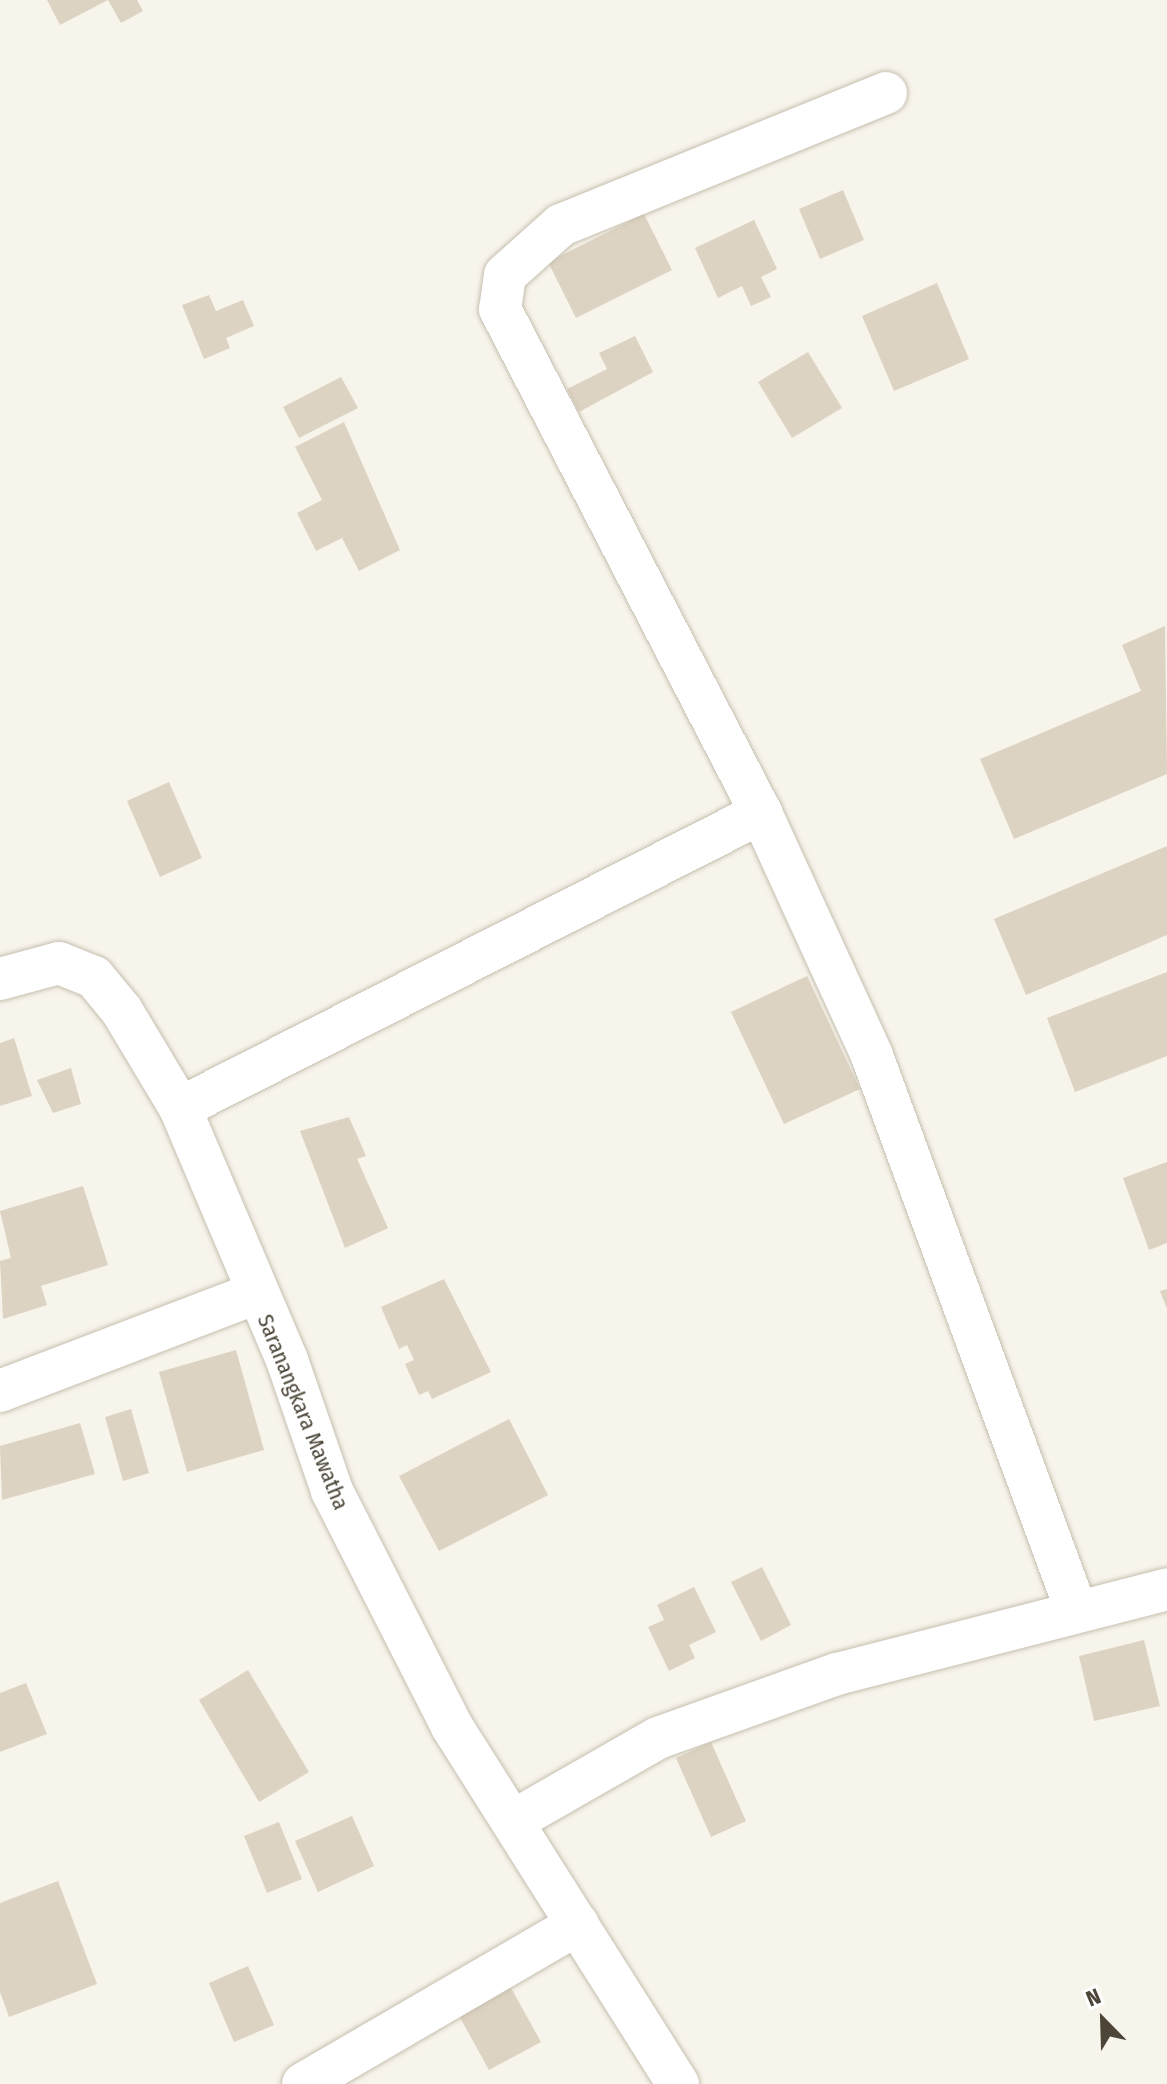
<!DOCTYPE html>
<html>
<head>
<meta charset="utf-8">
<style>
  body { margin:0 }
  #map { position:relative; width:1167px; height:2084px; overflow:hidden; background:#f7f4eb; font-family:"Fira Sans Condensed",sans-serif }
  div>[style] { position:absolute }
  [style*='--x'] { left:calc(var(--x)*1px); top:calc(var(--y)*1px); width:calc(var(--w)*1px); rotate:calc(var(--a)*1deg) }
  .building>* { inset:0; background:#ddd3c2 }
  .roads { filter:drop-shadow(0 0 2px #c6bfaf) drop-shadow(0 0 2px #c6bfaf) }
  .minor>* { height:42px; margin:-21px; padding:0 21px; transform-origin:21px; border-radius:21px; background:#fff }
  span { translate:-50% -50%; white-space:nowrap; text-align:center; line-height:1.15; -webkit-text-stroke:8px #fff; paint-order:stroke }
  .street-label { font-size:22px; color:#4c4538 }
  .north { position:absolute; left:1063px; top:1980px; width:80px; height:80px; -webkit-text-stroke:6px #fff; paint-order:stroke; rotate:337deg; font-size:22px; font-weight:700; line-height:32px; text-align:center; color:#4c4538 }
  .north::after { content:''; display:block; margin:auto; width:28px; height:36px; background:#4c4538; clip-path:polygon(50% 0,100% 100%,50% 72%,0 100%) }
</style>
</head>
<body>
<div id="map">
  <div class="building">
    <i style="clip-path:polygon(47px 0,137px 0,143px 11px,121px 23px,108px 0,60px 25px)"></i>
    <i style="clip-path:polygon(843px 190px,864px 240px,820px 259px,799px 209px)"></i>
    <i style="clip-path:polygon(644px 214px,672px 270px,576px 318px,548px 262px)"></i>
    <i style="clip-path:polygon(754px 220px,777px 269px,761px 277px,771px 297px,751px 306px,742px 286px,718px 298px,695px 248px)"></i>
    <i style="clip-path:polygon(937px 283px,969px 359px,894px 391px,862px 316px)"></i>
    <i style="clip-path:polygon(209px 295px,216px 311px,243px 300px,254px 326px,226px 338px,230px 348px,204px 359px,182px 305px)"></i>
    <i style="clip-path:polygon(635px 336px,653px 372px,579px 412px,567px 389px,607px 369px,599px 353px)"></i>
    <i style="clip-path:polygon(808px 352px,842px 408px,792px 438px,758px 382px)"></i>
    <i style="clip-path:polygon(341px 377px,358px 408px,299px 438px,283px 407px)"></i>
    <i style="clip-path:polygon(344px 422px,400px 550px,359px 571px,342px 538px,316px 551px,297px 513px,322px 500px,295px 447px)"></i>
    <i style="clip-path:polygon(1165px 626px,1167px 774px,1014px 839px,980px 759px,1141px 691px,1122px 645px)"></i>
    <i style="clip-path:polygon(169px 782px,202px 858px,160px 877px,127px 801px)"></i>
    <i style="clip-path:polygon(1167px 846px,1167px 935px,1026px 995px,994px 919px)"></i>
    <i style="clip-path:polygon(1167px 972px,1167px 1056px,1075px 1092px,1047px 1018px)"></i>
    <i style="clip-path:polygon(807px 976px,860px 1089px,784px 1124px,731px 1012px)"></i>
    <i style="clip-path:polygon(14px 1038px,32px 1096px,0 1106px,0 1043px)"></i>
    <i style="clip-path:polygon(71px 1068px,81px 1104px,53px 1113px,37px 1080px)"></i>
    <i style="clip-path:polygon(349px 1117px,366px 1156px,357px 1159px,388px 1228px,345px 1248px,300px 1131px)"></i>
    <i style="clip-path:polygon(1167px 1162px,1167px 1243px,1149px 1250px,1123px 1178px)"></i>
    <i style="clip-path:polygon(83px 1186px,108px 1265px,41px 1286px,47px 1305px,3px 1319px,0 1261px,11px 1258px,0 1211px)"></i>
    <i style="clip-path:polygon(444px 1279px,491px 1372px,432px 1399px,428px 1391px,419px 1395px,405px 1364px,414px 1360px,407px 1345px,399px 1349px,381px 1307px)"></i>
    <i style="clip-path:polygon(1167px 1289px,1167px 1309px,1160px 1291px)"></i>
    <i style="clip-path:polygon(236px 1350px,264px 1450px,187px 1472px,159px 1372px)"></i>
    <i style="clip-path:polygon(131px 1409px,149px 1473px,123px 1481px,105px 1417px)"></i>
    <i style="clip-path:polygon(509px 1419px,548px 1495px,439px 1551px,399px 1476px)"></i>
    <i style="clip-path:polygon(80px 1423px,95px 1474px,2px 1500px,0 1446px)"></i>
    <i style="clip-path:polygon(762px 1567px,791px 1625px,761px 1641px,731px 1582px)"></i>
    <i style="clip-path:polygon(694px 1587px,716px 1632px,689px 1645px,695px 1658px,669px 1671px,648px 1627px,664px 1620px,657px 1605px)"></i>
    <i style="clip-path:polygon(1144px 1640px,1160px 1706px,1094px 1721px,1079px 1656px)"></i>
    <i style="clip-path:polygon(248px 1670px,309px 1772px,259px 1802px,199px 1700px)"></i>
    <i style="clip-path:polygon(26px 1683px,47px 1734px,0 1752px,0 1693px)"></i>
    <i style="clip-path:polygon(711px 1742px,746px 1821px,711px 1837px,676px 1758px)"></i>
    <i style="clip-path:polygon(352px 1816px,374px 1866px,318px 1892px,295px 1841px)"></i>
    <i style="clip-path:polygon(279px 1822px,302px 1879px,267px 1893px,244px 1836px)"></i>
    <i style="clip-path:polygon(58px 1881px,97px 1984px,9px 2017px,0 1992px,0 1903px)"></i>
    <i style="clip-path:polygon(248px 1966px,274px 2025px,234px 2042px,209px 1983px)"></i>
    <i style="clip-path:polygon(510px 1986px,541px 2042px,489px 2070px,458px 2014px)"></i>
  </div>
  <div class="roads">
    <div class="minor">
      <i style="--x:886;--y:93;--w:351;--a:157.9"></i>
      <i style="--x:561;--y:225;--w:75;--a:138.2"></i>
      <i style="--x:505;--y:275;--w:34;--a:98"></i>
      <i style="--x:500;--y:309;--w:568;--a:62.62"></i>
      <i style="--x:761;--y:813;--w:267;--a:65.4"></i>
      <i style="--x:872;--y:1056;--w:590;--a:69.78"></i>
      <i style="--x:0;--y:979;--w:61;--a:-15.2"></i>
      <i style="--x:59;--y:963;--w:38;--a:22"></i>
      <i style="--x:94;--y:977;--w:44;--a:50.5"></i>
      <i style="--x:122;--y:1011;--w:113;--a:59.1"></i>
      <i style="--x:180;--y:1108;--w:274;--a:67"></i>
      <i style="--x:287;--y:1360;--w:139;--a:71"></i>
      <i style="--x:332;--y:1491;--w:263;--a:63"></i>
      <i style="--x:451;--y:1725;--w:425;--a:57.7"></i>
      <i style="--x:180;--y:1108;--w:652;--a:-26.92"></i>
      <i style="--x:0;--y:1391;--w:272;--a:-20.9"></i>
      <i style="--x:513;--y:1821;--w:167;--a:-29.8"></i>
      <i style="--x:658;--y:1738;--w:190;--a:-19.7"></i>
      <i style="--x:837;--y:1674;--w:341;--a:-14.4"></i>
      <i style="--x:303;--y:2084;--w:318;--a:-30.2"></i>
    </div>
  </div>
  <div class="street-label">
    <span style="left:303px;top:1412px;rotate:68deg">Saranangkara Mawatha</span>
  </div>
  <div class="north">N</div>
</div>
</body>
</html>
